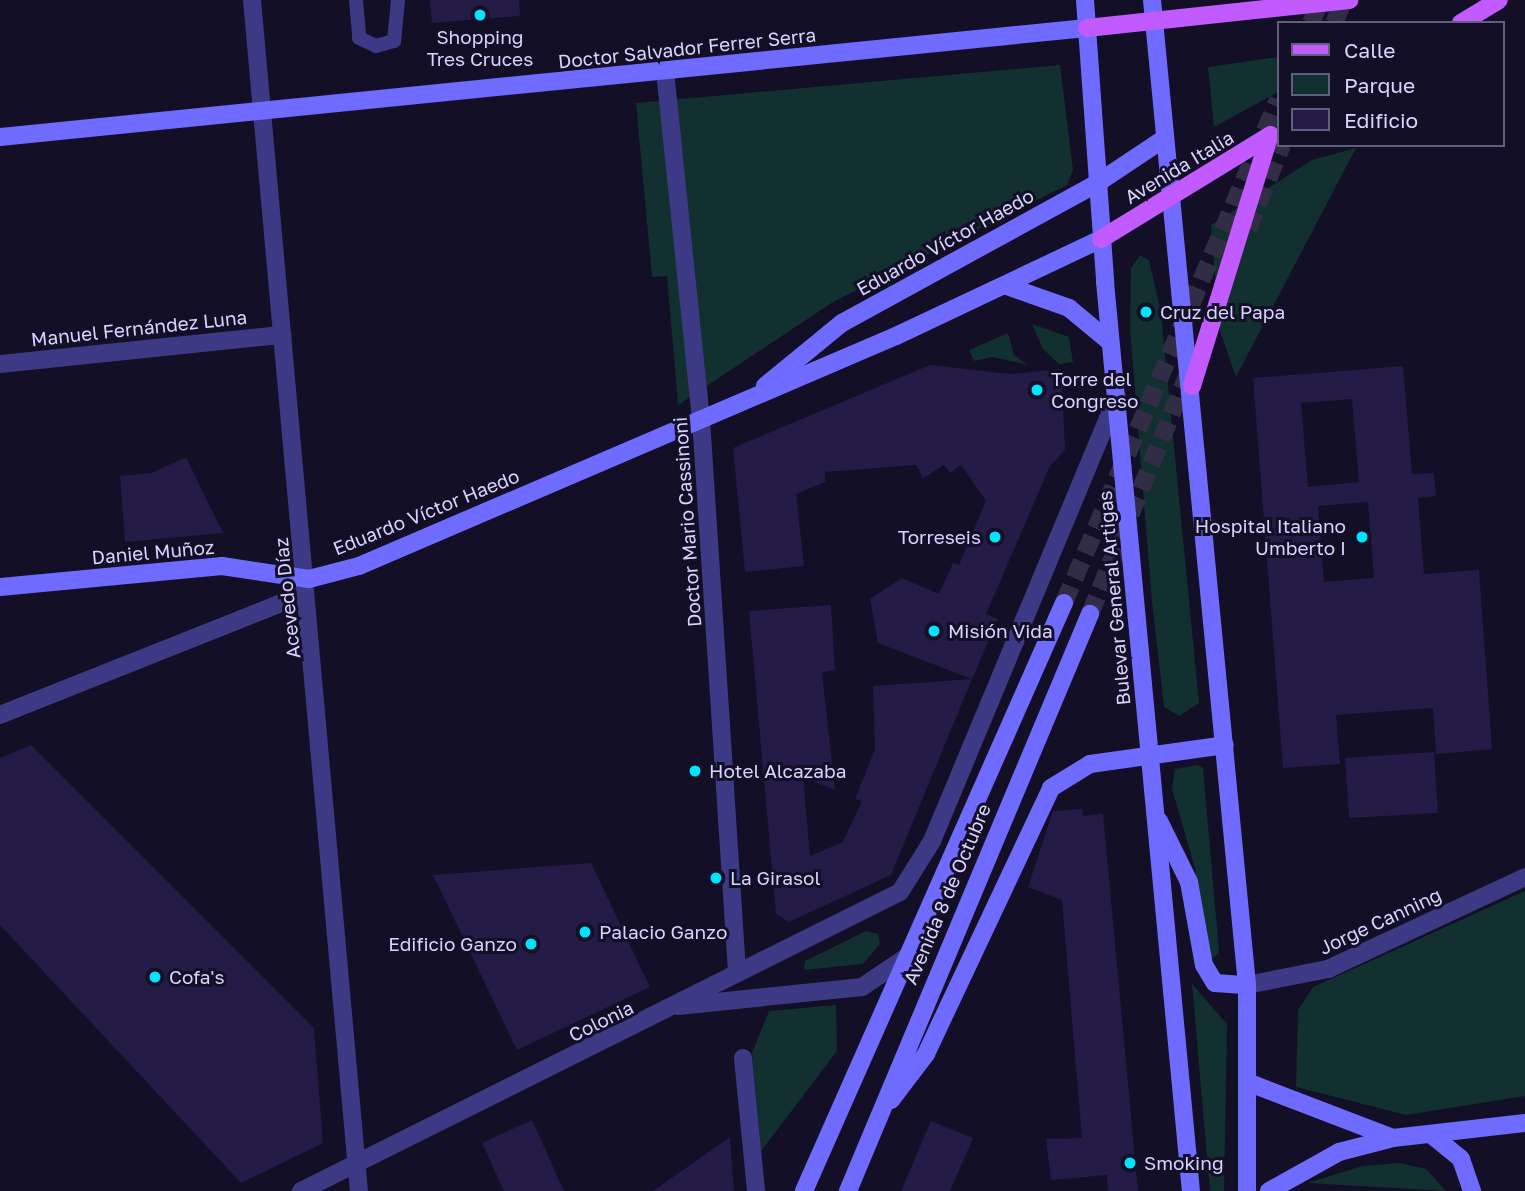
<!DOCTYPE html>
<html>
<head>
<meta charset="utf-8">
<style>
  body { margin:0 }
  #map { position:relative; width:1525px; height:1191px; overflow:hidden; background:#130f26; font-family:"Golos Text",sans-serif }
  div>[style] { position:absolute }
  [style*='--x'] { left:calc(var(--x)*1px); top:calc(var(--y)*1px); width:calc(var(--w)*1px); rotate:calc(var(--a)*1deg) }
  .green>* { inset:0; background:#12302f }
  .building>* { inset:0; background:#241b47 }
  .secondary-tunnel>* { height:18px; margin-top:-9px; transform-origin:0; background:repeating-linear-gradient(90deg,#312d47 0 18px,transparent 0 27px) }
  .lane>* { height:14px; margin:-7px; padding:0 7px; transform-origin:7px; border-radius:7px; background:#3d3a85 }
  .street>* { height:18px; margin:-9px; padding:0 9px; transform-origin:9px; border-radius:9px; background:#3d3a85 }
  .secondary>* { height:18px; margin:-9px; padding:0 9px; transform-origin:9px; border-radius:9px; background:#6f6bff }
  .primary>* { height:18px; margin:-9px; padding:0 9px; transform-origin:9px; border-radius:9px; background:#c25bff }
  .dots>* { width:19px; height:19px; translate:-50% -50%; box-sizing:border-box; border:4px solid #130f26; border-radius:50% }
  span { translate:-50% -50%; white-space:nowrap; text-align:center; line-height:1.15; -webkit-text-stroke:6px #130f26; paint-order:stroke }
  .poi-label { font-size:19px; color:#d9d4ff }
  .left { translate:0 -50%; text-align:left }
  .right { translate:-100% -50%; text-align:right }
  .street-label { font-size:19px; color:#d9d4ff }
  .legend { position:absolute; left:1277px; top:21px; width:228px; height:126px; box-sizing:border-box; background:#130f26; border:2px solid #625e7d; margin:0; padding:9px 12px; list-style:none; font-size:21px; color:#d9d4ff }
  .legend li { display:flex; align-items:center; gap:14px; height:35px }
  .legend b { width:35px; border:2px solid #625e7d }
</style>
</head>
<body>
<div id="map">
  <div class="green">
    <i style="clip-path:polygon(1278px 57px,1278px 92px,1214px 127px,1208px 67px)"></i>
    <i style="clip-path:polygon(1060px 65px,1073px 170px,1067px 185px,833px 302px,678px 405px,667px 276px,652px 277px,636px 103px)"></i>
    <i style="clip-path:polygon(1356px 148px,1236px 377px,1219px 328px,1211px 225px,1312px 160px)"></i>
    <i style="clip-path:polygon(1140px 255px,1149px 260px,1161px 313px,1199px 703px,1179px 716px,1164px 707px,1152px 602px,1130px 329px,1131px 268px)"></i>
    <i style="clip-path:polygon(1032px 324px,1069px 337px,1073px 362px,1059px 364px,1043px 349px)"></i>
    <i style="clip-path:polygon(1008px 333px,1014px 355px,1028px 365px,993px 357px,974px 361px,969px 350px)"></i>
    <i style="clip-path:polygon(1198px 765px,1203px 768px,1219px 952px,1213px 958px,1206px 953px,1195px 868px,1172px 789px,1175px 769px)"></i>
    <i style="clip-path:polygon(1525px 891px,1525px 1096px,1406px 1115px,1296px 1087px,1298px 1010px,1313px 987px)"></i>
    <i style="clip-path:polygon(866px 931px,878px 934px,880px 944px,863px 964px,804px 970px,805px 961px)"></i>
    <i style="clip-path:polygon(1192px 984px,1227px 1024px,1224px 1191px,1210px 1191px)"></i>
    <i style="clip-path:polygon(836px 1005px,837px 1051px,761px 1151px,752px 1053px,769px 1011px)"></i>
    <i style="clip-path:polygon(1399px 1163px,1426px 1169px,1446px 1191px,1308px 1183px,1362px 1166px)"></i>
  </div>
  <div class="building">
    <i style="clip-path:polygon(430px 0,519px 0,520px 16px,432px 23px)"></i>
    <i style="clip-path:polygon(930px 365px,1010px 374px,1061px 369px,1065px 450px,1050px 466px,986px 614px,998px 619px,972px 679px,878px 643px,870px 599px,902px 578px,939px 594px,953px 563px,959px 565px,986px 501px,961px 465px,950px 473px,944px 465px,923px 478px,916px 465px,825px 472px,825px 482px,796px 494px,804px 566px,745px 572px,733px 448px)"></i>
    <i style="clip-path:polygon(evenodd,1403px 366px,1412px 474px,1434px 473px,1436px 496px,1418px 498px,1424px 574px,1479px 570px,1492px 749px,1436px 754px,1433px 708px,1336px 715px,1340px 764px,1283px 768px,1253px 378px,1403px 366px,1352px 399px,1359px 482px,1308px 487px,1301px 403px,1352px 399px,1403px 366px,1368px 502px,1374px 578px,1324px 582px,1318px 506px,1368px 502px)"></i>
    <i style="clip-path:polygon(186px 457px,223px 533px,125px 542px,120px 476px,152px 473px)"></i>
    <i style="clip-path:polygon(831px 605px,835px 670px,822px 672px,835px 790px,803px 777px,810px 856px,843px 842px,862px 801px,855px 799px,875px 749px,873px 686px,972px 679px,891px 875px,789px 922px,776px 914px,749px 611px)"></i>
    <i style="clip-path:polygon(31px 745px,314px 1028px,323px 1143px,241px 1183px,0 925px,0 758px)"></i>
    <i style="clip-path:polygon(1434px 752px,1438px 813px,1349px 818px,1345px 758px)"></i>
    <i style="clip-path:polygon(1082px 809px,1083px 816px,1103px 814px,1138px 1191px,1108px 1191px,1107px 1175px,1051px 1180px,1046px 1139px,1082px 1138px,1075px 1056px,1062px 900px,1028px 887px,1053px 811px)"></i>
    <i style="clip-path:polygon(591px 863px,650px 987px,517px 1050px,433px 875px)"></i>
    <i style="clip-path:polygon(532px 1120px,564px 1191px,504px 1191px,482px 1143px)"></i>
    <i style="clip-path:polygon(931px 1121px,973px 1138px,950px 1191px,901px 1191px)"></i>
    <i style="clip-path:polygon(730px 1137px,734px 1191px,653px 1191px)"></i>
  </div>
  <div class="secondary-tunnel">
    <i style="--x:1311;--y:23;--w:25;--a:-67"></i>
    <i style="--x:1334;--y:23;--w:25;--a:-67"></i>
    <i style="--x:1248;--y:229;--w:91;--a:-68"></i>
    <i style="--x:1064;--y:603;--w:547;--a:-66.95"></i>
    <i style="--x:1090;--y:614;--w:262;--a:-67.8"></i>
  </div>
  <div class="lane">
    <i style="--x:356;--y:0;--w:38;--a:85"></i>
    <i style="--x:359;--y:38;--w:19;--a:25"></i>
    <i style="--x:376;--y:46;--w:19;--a:-16"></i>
    <i style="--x:394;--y:41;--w:41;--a:-84.4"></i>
  </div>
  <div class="street">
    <i style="--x:252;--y:0;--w:1196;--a:84.87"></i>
    <i style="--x:665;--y:71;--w:350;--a:84.1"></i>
    <i style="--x:701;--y:419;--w:553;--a:86.27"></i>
    <i style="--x:0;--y:364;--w:284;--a:-5.9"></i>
    <i style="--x:0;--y:715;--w:303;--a:-21.7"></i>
    <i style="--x:282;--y:603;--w:36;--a:-42"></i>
    <i style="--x:1247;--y:985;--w:83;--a:-11.2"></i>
    <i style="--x:1328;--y:969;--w:217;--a:-25"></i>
    <i style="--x:678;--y:1006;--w:185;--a:-5.9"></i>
    <i style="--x:862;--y:987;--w:55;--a:-34"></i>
    <i style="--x:743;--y:1058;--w:134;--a:84.4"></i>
    <i style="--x:301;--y:1191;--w:669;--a:-26.53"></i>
    <i style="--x:900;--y:892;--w:60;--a:-57.9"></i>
    <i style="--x:932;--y:841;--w:481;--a:-67.4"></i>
  </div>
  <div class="secondary">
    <i style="--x:1085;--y:0;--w:283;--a:85.9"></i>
    <i style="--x:1105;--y:282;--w:913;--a:84.6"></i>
    <i style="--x:1152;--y:0;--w:990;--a:84.49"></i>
    <i style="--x:1247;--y:985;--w:206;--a:90"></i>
    <i style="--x:0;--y:137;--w:1092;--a:-5.73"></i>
    <i style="--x:1007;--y:286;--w:66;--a:19.5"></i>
    <i style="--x:1069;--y:308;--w:53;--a:39.7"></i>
    <i style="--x:765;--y:386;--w:99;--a:-39.3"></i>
    <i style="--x:842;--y:323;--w:290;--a:-28.7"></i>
    <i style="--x:1096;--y:184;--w:83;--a:-33.7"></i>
    <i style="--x:0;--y:587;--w:223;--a:-5.4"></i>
    <i style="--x:222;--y:566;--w:88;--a:8.5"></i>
    <i style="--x:309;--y:579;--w:52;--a:-14.6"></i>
    <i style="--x:359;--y:566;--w:584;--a:-23.19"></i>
    <i style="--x:896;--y:336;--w:227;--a:-25.3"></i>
    <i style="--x:1159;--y:821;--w:68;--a:63.8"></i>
    <i style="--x:1189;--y:882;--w:84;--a:79.8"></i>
    <i style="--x:1204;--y:965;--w:21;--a:59"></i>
    <i style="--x:1215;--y:983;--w:32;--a:4"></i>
    <i style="--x:1247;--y:1082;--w:156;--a:21"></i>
    <i style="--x:891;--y:1100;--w:58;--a:-52.7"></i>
    <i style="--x:926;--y:1054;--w:294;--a:-64.8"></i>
    <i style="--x:1051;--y:788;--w:46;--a:-31.6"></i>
    <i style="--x:1090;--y:764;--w:136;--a:-8"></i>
    <i style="--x:1433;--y:1136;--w:36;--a:39"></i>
    <i style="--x:1461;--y:1159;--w:34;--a:71"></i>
    <i style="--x:804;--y:1191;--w:643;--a:-66.15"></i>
    <i style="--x:848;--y:1191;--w:626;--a:-67.25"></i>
    <i style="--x:1269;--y:1191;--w:80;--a:-29.1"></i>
    <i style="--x:1339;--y:1152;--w:56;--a:-14.5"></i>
    <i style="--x:1393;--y:1138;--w:133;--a:-6.5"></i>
  </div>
  <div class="primary">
    <i style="--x:1461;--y:23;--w:44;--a:-31.2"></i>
    <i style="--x:1087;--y:28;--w:264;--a:-6.1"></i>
    <i style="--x:1101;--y:239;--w:199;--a:-31.5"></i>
    <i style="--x:1192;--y:386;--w:261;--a:-72.8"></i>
  </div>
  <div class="dots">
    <i style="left:480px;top:15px;background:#00e5ff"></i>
    <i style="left:1146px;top:312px;background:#00e5ff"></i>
    <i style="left:1037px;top:390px;background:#00e5ff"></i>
    <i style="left:995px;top:537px;background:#00e5ff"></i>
    <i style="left:1362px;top:537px;background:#00e5ff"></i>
    <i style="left:934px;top:631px;background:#00e5ff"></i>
    <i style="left:695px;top:771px;background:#00e5ff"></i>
    <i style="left:716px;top:878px;background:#00e5ff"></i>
    <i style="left:585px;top:932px;background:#00e5ff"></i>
    <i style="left:531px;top:944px;background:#00e5ff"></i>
    <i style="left:155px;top:977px;background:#00e5ff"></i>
    <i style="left:1130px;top:1163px;background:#00e5ff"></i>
  </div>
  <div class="poi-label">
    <span style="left:480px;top:48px">Shopping<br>Tres Cruces</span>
    <span class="left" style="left:1160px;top:312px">Cruz del Papa</span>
    <span class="left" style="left:1051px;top:390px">Torre del<br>Congreso</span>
    <span class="right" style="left:1346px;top:537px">Hospital Italiano<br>Umberto I</span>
    <span class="right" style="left:981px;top:537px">Torreseis</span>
    <span class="left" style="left:948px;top:631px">Misión Vida</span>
    <span class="left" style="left:709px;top:771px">Hotel Alcazaba</span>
    <span class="left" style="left:730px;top:878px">La Girasol</span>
    <span class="left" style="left:599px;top:932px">Palacio Ganzo</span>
    <span class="right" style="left:517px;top:944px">Edificio Ganzo</span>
    <span class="left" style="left:169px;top:977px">Cofa's</span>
    <span class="left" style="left:1144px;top:1163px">Smoking</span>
  </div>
  <div class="street-label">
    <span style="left:687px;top:48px;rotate:-6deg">Doctor Salvador Ferrer Serra</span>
    <span style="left:1179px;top:167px;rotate:-31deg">Avenida Italia</span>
    <span style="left:945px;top:242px;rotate:-29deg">Eduardo Víctor Haedo</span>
    <span style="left:139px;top:328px;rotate:-6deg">Manuel Fernández Luna</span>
    <span style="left:426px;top:512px;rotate:-22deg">Eduardo Víctor Haedo</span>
    <span style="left:687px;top:522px;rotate:-94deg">Doctor Mario Cassinoni</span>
    <span style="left:153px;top:552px;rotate:-5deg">Daniel Muñoz</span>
    <span style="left:287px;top:598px;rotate:-96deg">Acevedo Díaz</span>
    <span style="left:1114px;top:598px;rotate:-95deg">Bulevar General Artigas</span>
    <span style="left:947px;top:894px;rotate:-67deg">Avenida 8 de Octubre</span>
    <span style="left:1380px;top:921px;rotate:-25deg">Jorge Canning</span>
    <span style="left:601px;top:1021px;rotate:-26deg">Colonia</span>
  </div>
  <ul class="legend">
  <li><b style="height:9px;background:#c25bff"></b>Calle</li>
  <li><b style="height:19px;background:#12302f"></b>Parque</li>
  <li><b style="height:19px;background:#241b47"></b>Edificio</li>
  </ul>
</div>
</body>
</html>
